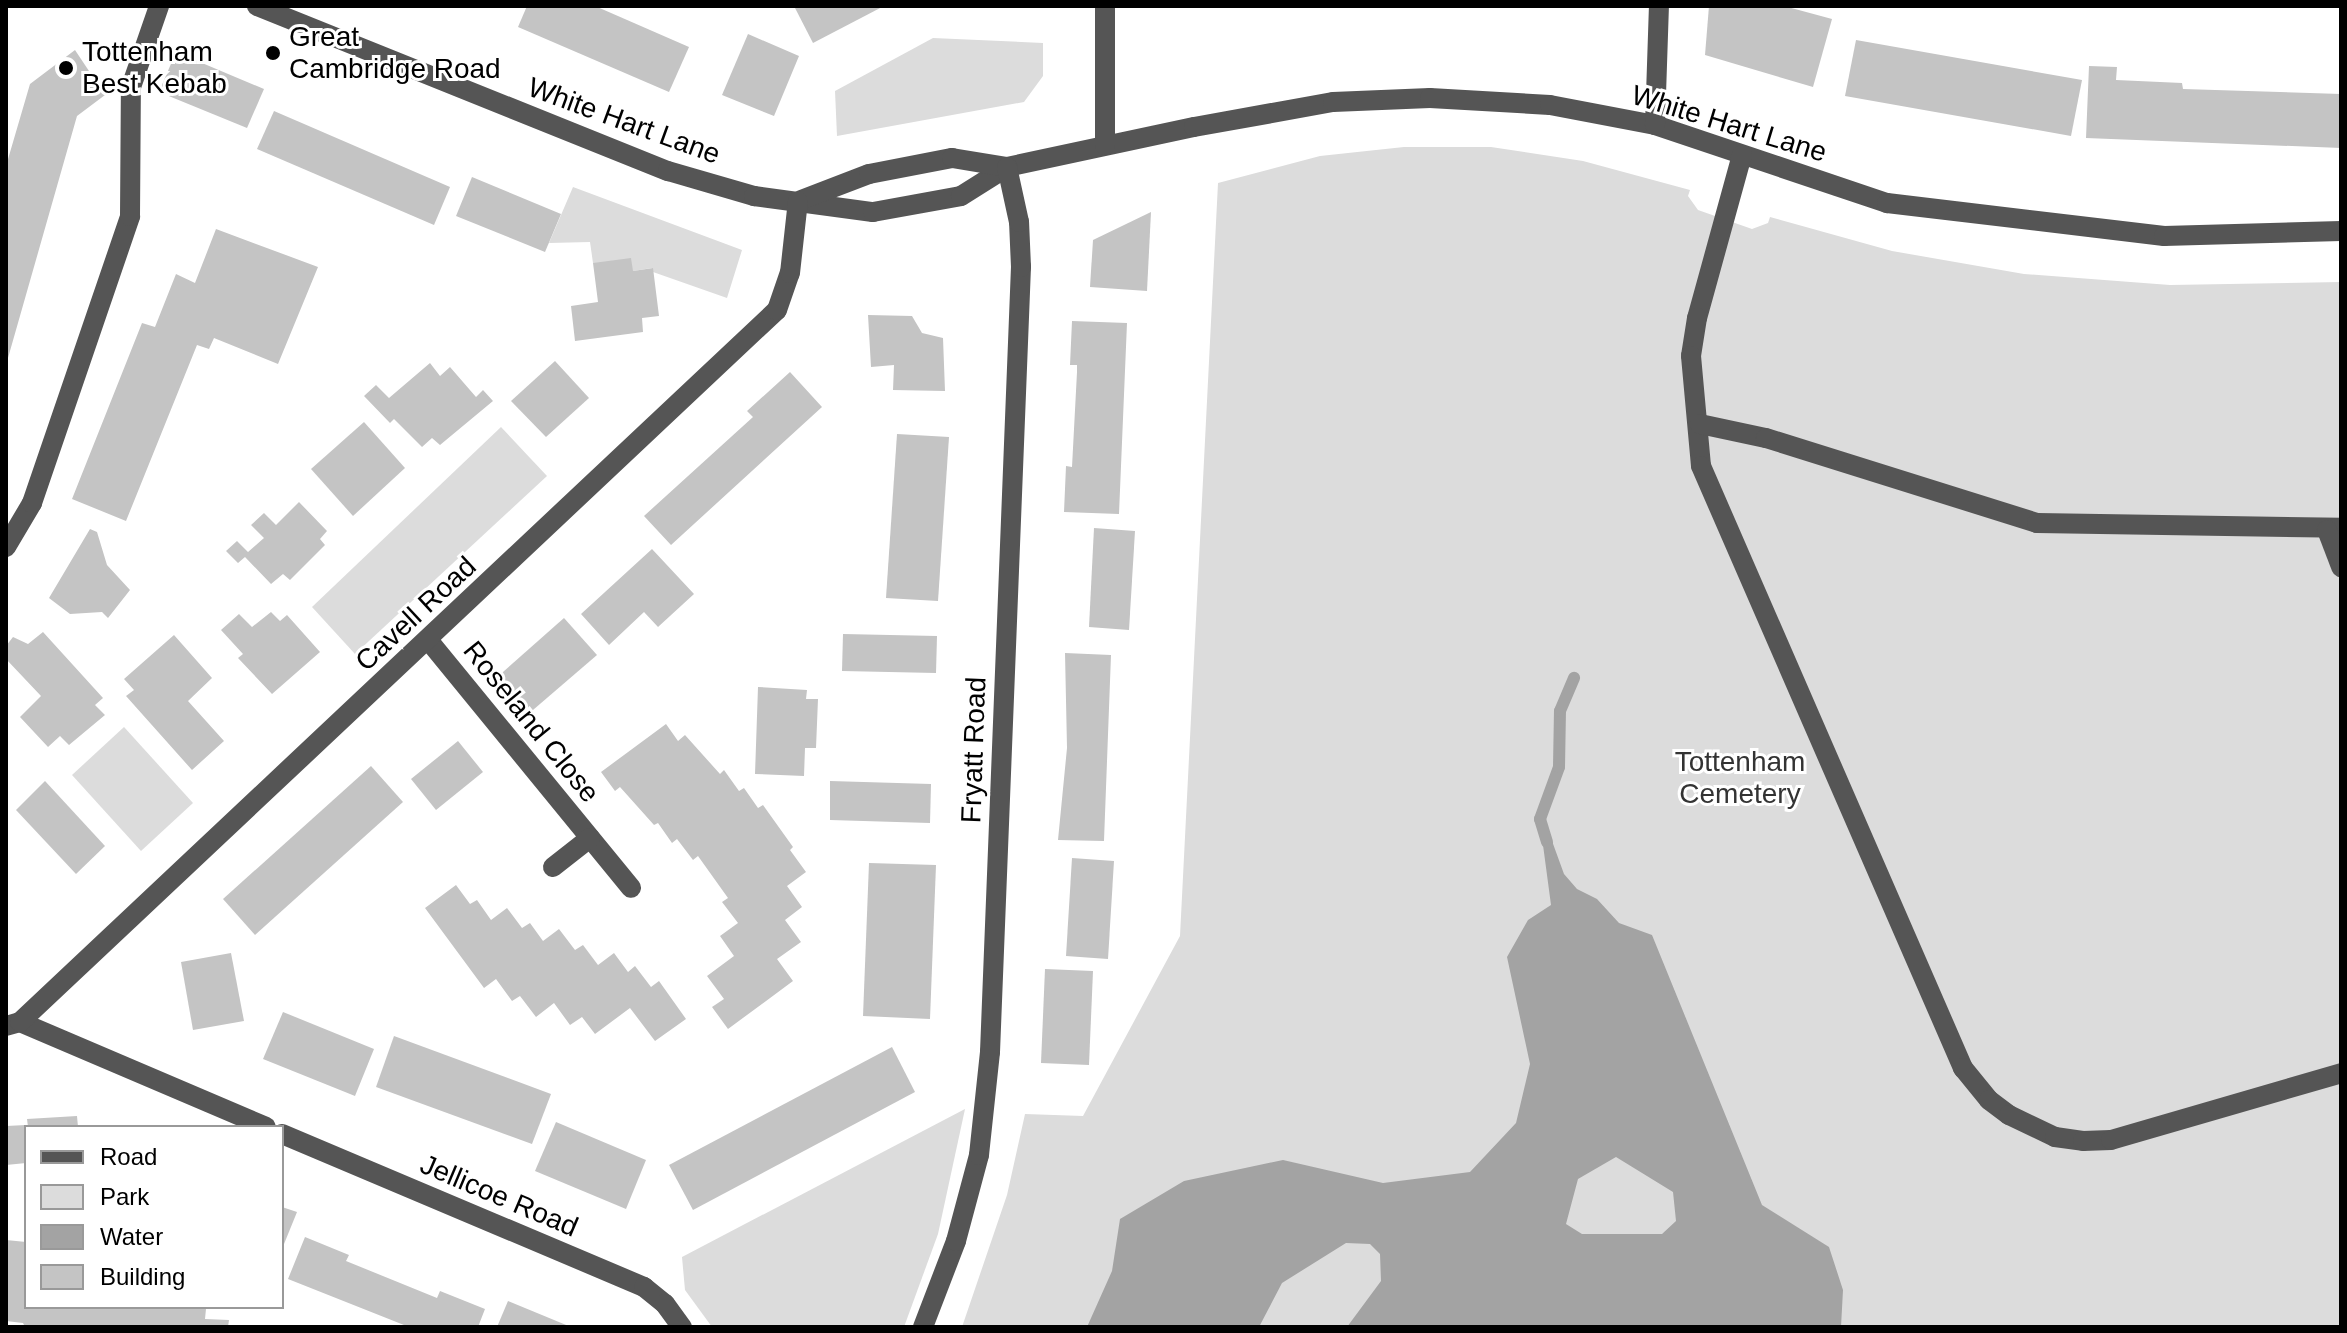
<!DOCTYPE html>
<html>
<head>
<meta charset="utf-8">
<style>
  body { margin:0 }
  #map { position:relative; width:2347px; height:1333px; overflow:hidden; background:#fff; font-family:Arial,sans-serif }
  div>[style] { position:absolute }
  [style*='--x'] { left:calc(var(--x)*1px); top:calc(var(--y)*1px); width:calc(var(--w)*1px); rotate:calc(var(--a)*1deg) }
  .green>* { inset:0; background:#dcdcdc }
  .water>* { inset:0; background:#a3a3a3 }
  .stream>* { height:12px; margin:-6px; padding:0 6px; transform-origin:6px; border-radius:6px; background:#a3a3a3 }
  .building>* { inset:0; background:#c4c4c4 }
  .minor>* { height:20px; margin:-10px; padding:0 10px; transform-origin:10px; border-radius:10px; background:#555 }
  .dots>* { width:22px; height:22px; translate:-50% -50%; box-sizing:border-box; border:4px solid #fff; border-radius:50% }
  span { translate:-50% -50%; white-space:nowrap; text-align:center; line-height:1.15; -webkit-text-stroke:6px #fff; paint-order:stroke }
  .poi-label { font-size:28px; color:#000 }
  .left { translate:0 -50%; text-align:left }
  .street-label { font-size:28px; color:#000 }
  .park-label { font-size:28px; color:#333 }
  .frame { position:absolute; inset:0; border:8px solid #000; pointer-events:none }
  .legend { position:absolute; left:24px; top:1125px; width:260px; height:184px; box-sizing:border-box; background:#fff; border:2px solid #999; margin:0; padding:10px 14px; list-style:none; font-size:24px; color:#000 }
  .legend li { display:flex; align-items:center; gap:16px; height:40px }
  .legend b { width:40px; border:2px solid #999 }
</style>
</head>
<body>
<div id="map">
  <div class="green">
    <i style="clip-path:polygon(933px 38px,1043px 43px,1043px 76px,1024px 102px,837px 136px,835px 91px)"></i>
    <i style="clip-path:polygon(1404px 147px,1491px 147px,1583px 161px,1690px 190px,1688px 196px,1698px 210px,1752px 229px,1768px 223px,1770px 217px,1892px 251px,2024px 274px,2170px 285px,2341px 282px,2341px 1327px,962px 1327px,1007px 1195px,1025px 1114px,1083px 1116px,1180px 936px,1218px 183px,1320px 156px)"></i>
    <i style="clip-path:polygon(573px 187px,742px 250px,727px 298px,653px 272px,652px 268px,633px 271px,593px 263px,590px 242px,549px 243px)"></i>
    <i style="clip-path:polygon(501px 427px,547px 476px,355px 654px,312px 607px)"></i>
    <i style="clip-path:polygon(124px 727px,193px 803px,141px 851px,72px 775px)"></i>
    <i style="clip-path:polygon(965px 1109px,938px 1234px,904px 1327px,712px 1327px,685px 1290px,682px 1257px)"></i>
  </div>
  <div class="water">
    <i style="clip-path:polygon(evenodd,1552px 841px,1564px 874px,1577px 889px,1597px 899px,1619px 923px,1652px 935px,1762px 1205px,1829px 1247px,1843px 1290px,1841px 1327px,1347px 1327px,1381px 1281px,1380px 1254px,1370px 1244px,1346px 1243px,1282px 1283px,1259px 1327px,1087px 1327px,1112px 1271px,1120px 1219px,1184px 1181px,1283px 1160px,1383px 1183px,1470px 1172px,1516px 1123px,1530px 1064px,1507px 957px,1528px 920px,1551px 905px,1543px 845px,1552px 841px,1616px 1157px,1673px 1192px,1676px 1221px,1662px 1234px,1582px 1234px,1566px 1224px,1578px 1179px,1616px 1157px)"></i>
  </div>
  <div class="stream">
    <i style="--x:1547;--y:842;--w:24;--a:-107"></i>
    <i style="--x:1540;--y:819;--w:55;--a:-69.9"></i>
    <i style="--x:1559;--y:767;--w:56;--a:-89"></i>
    <i style="--x:1560;--y:711;--w:36;--a:-67"></i>
  </div>
  <div class="building">
    <i style="clip-path:polygon(527px 6px,595px 6px,689px 47px,669px 92px,518px 27px)"></i>
    <i style="clip-path:polygon(794px 6px,884px 6px,813px 43px)"></i>
    <i style="clip-path:polygon(1709px 6px,1784px 6px,1832px 19px,1813px 87px,1705px 55px)"></i>
    <i style="clip-path:polygon(748px 34px,799px 56px,774px 116px,722px 95px)"></i>
    <i style="clip-path:polygon(1856px 40px,2082px 80px,2071px 136px,1845px 96px)"></i>
    <i style="clip-path:polygon(75px 50px,105px 95px,77px 116px,6px 365px,6px 166px,30px 84px)"></i>
    <i style="clip-path:polygon(176px 52px,264px 89px,247px 128px,159px 92px)"></i>
    <i style="clip-path:polygon(2089px 66px,2117px 67px,2116px 80px,2182px 83px,2183px 89px,2341px 94px,2341px 148px,2086px 138px)"></i>
    <i style="clip-path:polygon(274px 111px,450px 187px,434px 225px,257px 149px)"></i>
    <i style="clip-path:polygon(472px 177px,561px 214px,545px 252px,456px 216px)"></i>
    <i style="clip-path:polygon(1151px 212px,1147px 291px,1090px 287px,1093px 240px)"></i>
    <i style="clip-path:polygon(216px 229px,318px 267px,278px 364px,214px 338px,209px 349px,197px 345px,126px 521px,72px 499px,142px 323px,155px 327px,176px 274px,195px 283px)"></i>
    <i style="clip-path:polygon(631px 258px,633px 271px,653px 268px,659px 316px,642px 318px,643px 332px,575px 341px,571px 306px,598px 302px,593px 263px)"></i>
    <i style="clip-path:polygon(868px 315px,912px 316px,922px 333px,943px 338px,945px 391px,893px 390px,894px 365px,871px 367px)"></i>
    <i style="clip-path:polygon(1072px 321px,1127px 323px,1119px 514px,1064px 512px,1066px 466px,1072px 467px,1077px 372px,1077px 365px,1070px 365px)"></i>
    <i style="clip-path:polygon(555px 361px,589px 398px,546px 437px,511px 401px)"></i>
    <i style="clip-path:polygon(430px 363px,440px 376px,450px 367px,476px 397px,483px 390px,493px 401px,440px 445px,432px 438px,422px 447px,394px 419px,390px 423px,364px 396px,376px 385px,389px 398px)"></i>
    <i style="clip-path:polygon(790px 372px,822px 407px,671px 545px,644px 516px,753px 417px,747px 411px)"></i>
    <i style="clip-path:polygon(364px 422px,405px 468px,353px 516px,311px 469px)"></i>
    <i style="clip-path:polygon(897px 434px,949px 437px,938px 601px,886px 598px)"></i>
    <i style="clip-path:polygon(299px 502px,327px 531px,320px 539px,325px 545px,290px 580px,283px 574px,271px 584px,245px 557px,238px 563px,226px 551px,237px 541px,248px 552px,264px 538px,251px 525px,264px 513px,276px 525px)"></i>
    <i style="clip-path:polygon(1094px 528px,1135px 531px,1129px 630px,1089px 627px)"></i>
    <i style="clip-path:polygon(90px 529px,97px 532px,107px 565px,130px 590px,108px 618px,102px 612px,70px 614px,49px 598px)"></i>
    <i style="clip-path:polygon(652px 549px,694px 594px,658px 627px,644px 612px,609px 645px,581px 614px)"></i>
    <i style="clip-path:polygon(271px 612px,280px 621px,287px 615px,320px 652px,272px 694px,238px 658px,243px 654px,221px 630px,239px 614px,252px 627px)"></i>
    <i style="clip-path:polygon(564px 618px,597px 655px,526px 716px,494px 680px)"></i>
    <i style="clip-path:polygon(43px 632px,103px 698px,95px 705px,105px 715px,69px 745px,60px 736px,48px 747px,20px 717px,41px 696px,6px 659px,6px 646px,13px 637px,28px 644px)"></i>
    <i style="clip-path:polygon(843px 634px,937px 636px,936px 673px,842px 671px)"></i>
    <i style="clip-path:polygon(174px 635px,212px 678px,188px 701px,224px 741px,192px 770px,126px 696px,134px 690px,124px 679px)"></i>
    <i style="clip-path:polygon(1065px 653px,1111px 655px,1104px 841px,1058px 840px,1067px 748px)"></i>
    <i style="clip-path:polygon(758px 687px,807px 690px,806px 699px,818px 699px,816px 748px,805px 748px,804px 776px,755px 774px)"></i>
    <i style="clip-path:polygon(666px 724px,678px 741px,685px 735px,720px 774px,724px 770px,739px 791px,744px 788px,758px 808px,763px 805px,793px 847px,790px 850px,806px 872px,787px 886px,802px 907px,785px 920px,801px 942px,777px 959px,793px 981px,728px 1029px,712px 1007px,724px 999px,707px 976px,734px 956px,720px 936px,738px 923px,722px 902px,728px 898px,698px 856px,693px 860px,677px 839px,672px 843px,658px 823px,654px 825px,620px 787px,615px 791px,601px 772px)"></i>
    <i style="clip-path:polygon(458px 741px,483px 772px,436px 810px,411px 779px)"></i>
    <i style="clip-path:polygon(371px 766px,403px 802px,255px 935px,223px 899px)"></i>
    <i style="clip-path:polygon(45px 781px,105px 846px,76px 874px,16px 810px)"></i>
    <i style="clip-path:polygon(830px 781px,931px 784px,930px 823px,830px 820px)"></i>
    <i style="clip-path:polygon(1072px 858px,1114px 861px,1108px 959px,1066px 956px)"></i>
    <i style="clip-path:polygon(869px 863px,936px 865px,930px 1019px,863px 1016px)"></i>
    <i style="clip-path:polygon(456px 885px,470px 904px,477px 900px,491px 920px,507px 908px,522px 928px,530px 923px,543px 941px,559px 929px,575px 950px,583px 945px,598px 965px,614px 953px,628px 972px,635px 966px,651px 987px,659px 981px,686px 1019px,655px 1041px,630px 1008px,595px 1034px,582px 1017px,570px 1025px,554px 1003px,536px 1017px,520px 996px,512px 1001px,496px 979px,484px 988px,425px 908px)"></i>
    <i style="clip-path:polygon(231px 953px,244px 1021px,193px 1030px,181px 962px)"></i>
    <i style="clip-path:polygon(1045px 969px,1093px 971px,1089px 1065px,1041px 1063px)"></i>
    <i style="clip-path:polygon(283px 1012px,374px 1049px,355px 1096px,263px 1059px)"></i>
    <i style="clip-path:polygon(394px 1036px,551px 1094px,532px 1144px,376px 1087px)"></i>
    <i style="clip-path:polygon(892px 1047px,915px 1092px,693px 1210px,669px 1165px)"></i>
    <i style="clip-path:polygon(77px 1116px,78px 1127px,28px 1127px,27px 1119px)"></i>
    <i style="clip-path:polygon(556px 1122px,646px 1160px,626px 1209px,535px 1171px)"></i>
    <i style="clip-path:polygon(26px 1125px,26px 1163px,6px 1165px,6px 1126px)"></i>
    <i style="clip-path:polygon(282px 1207px,297px 1212px,282px 1249px)"></i>
    <i style="clip-path:polygon(305px 1237px,349px 1255px,346px 1261px,437px 1298px,440px 1291px,485px 1309px,478px 1327px,409px 1327px,288px 1279px)"></i>
    <i style="clip-path:polygon(6px 1240px,26px 1242px,26px 1307px,206px 1309px,205px 1319px,229px 1320px,228px 1327px,25px 1327px,23px 1323px,6px 1321px)"></i>
    <i style="clip-path:polygon(508px 1301px,571px 1327px,497px 1327px)"></i>
  </div>
  <div class="minor">
    <i style="--x:257;--y:6;--w:443;--a:21.9"></i>
    <i style="--x:668;--y:171;--w:90;--a:16.2"></i>
    <i style="--x:754;--y:196;--w:120;--a:7.7"></i>
    <i style="--x:873;--y:212;--w:89;--a:-10.3"></i>
    <i style="--x:961;--y:196;--w:54;--a:-32.2"></i>
    <i style="--x:1007;--y:167;--w:191;--a:-12.1"></i>
    <i style="--x:1194;--y:127;--w:141;--a:-10.2"></i>
    <i style="--x:1333;--y:102;--w:97;--a:-2.4"></i>
    <i style="--x:1430;--y:98;--w:120;--a:3.3"></i>
    <i style="--x:1550;--y:105;--w:107;--a:10.8"></i>
    <i style="--x:1655;--y:125;--w:245;--a:18.6"></i>
    <i style="--x:1887;--y:203;--w:279;--a:6.8"></i>
    <i style="--x:2164;--y:236;--w:177;--a:-1.6"></i>
    <i style="--x:1655;--y:125;--w:119;--a:-88.1"></i>
    <i style="--x:1105;--y:145;--w:139;--a:-90"></i>
    <i style="--x:1742;--y:155;--w:169;--a:105.4"></i>
    <i style="--x:1697;--y:318;--w:38;--a:99"></i>
    <i style="--x:1691;--y:356;--w:110;--a:84.8"></i>
    <i style="--x:1701;--y:466;--w:657;--a:66.48"></i>
    <i style="--x:1963;--y:1068;--w:41;--a:50.9"></i>
    <i style="--x:1989;--y:1100;--w:25;--a:37"></i>
    <i style="--x:2009;--y:1115;--w:51;--a:25.6"></i>
    <i style="--x:2055;--y:1137;--w:28;--a:8"></i>
    <i style="--x:2083;--y:1141;--w:28;--a:-2"></i>
    <i style="--x:2111;--y:1140;--w:240;--a:-16.2"></i>
    <i style="--x:801;--y:200;--w:73;--a:-20.9"></i>
    <i style="--x:869;--y:174;--w:85;--a:-10.9"></i>
    <i style="--x:952;--y:158;--w:56;--a:9.3"></i>
    <i style="--x:1700;--y:424;--w:67;--a:12"></i>
    <i style="--x:1766;--y:438;--w:284;--a:17.4"></i>
    <i style="--x:2037;--y:523;--w:304;--a:0.9"></i>
    <i style="--x:2327;--y:530;--w:40;--a:69"></i>
    <i style="--x:6;--y:547;--w:51;--a:-59.4"></i>
    <i style="--x:32;--y:503;--w:303;--a:-71.1"></i>
    <i style="--x:130;--y:216;--w:129;--a:-89.6"></i>
    <i style="--x:131;--y:87;--w:86;--a:-70.9"></i>
    <i style="--x:429;--y:641;--w:319;--a:50.7"></i>
    <i style="--x:553;--y:867;--w:47;--a:-38.1"></i>
    <i style="--x:20;--y:1022;--w:267;--a:23.1"></i>
    <i style="--x:6;--y:1026;--w:15;--a:-16"></i>
    <i style="--x:20;--y:1022;--w:1039;--a:-43.25"></i>
    <i style="--x:777;--y:310;--w:39;--a:-71"></i>
    <i style="--x:790;--y:273;--w:72;--a:-83.7"></i>
    <i style="--x:282;--y:1134;--w:393;--a:22.9"></i>
    <i style="--x:644;--y:1287;--w:27;--a:39"></i>
    <i style="--x:665;--y:1304;--w:29;--a:54"></i>
    <i style="--x:923;--y:1327;--w:92;--a:-69"></i>
    <i style="--x:956;--y:1241;--w:89;--a:-75"></i>
    <i style="--x:979;--y:1155;--w:104;--a:-83.9"></i>
    <i style="--x:990;--y:1052;--w:786;--a:-87.74"></i>
    <i style="--x:1021;--y:267;--w:45;--a:-92.5"></i>
    <i style="--x:1019;--y:222;--w:56;--a:-102.3"></i>
  </div>
  <div class="dots">
    <i style="left:273px;top:53px;background:#000"></i>
    <i style="left:66px;top:68px;background:#000"></i>
  </div>
  <div class="poi-label">
    <span class="left" style="left:289px;top:53px">Great<br>Cambridge Road</span>
    <span class="left" style="left:82px;top:68px">Tottenham<br>Best Kebab</span>
  </div>
  <div class="street-label">
    <span style="left:624px;top:121px;rotate:20deg">White Hart Lane</span>
    <span style="left:1729px;top:124px;rotate:17deg">White Hart Lane</span>
    <span style="left:416px;top:614px;rotate:-43deg">Cavell Road</span>
    <span style="left:531px;top:722px;rotate:51deg">Roseland Close</span>
    <span style="left:974px;top:750px;rotate:-88deg">Fryatt Road</span>
    <span style="left:499px;top:1196px;rotate:23deg">Jellicoe Road</span>
  </div>
  <div class="park-label">
    <span style="left:1740px;top:778px">Tottenham<br>Cemetery</span>
  </div>
  <div class="frame"></div>
  <ul class="legend">
  <li><b style="height:10px;background:#555"></b>Road</li>
  <li><b style="height:22px;background:#dcdcdc"></b>Park</li>
  <li><b style="height:22px;background:#a3a3a3"></b>Water</li>
  <li><b style="height:22px;background:#c4c4c4"></b>Building</li>
  </ul>
</div>
</body>
</html>
